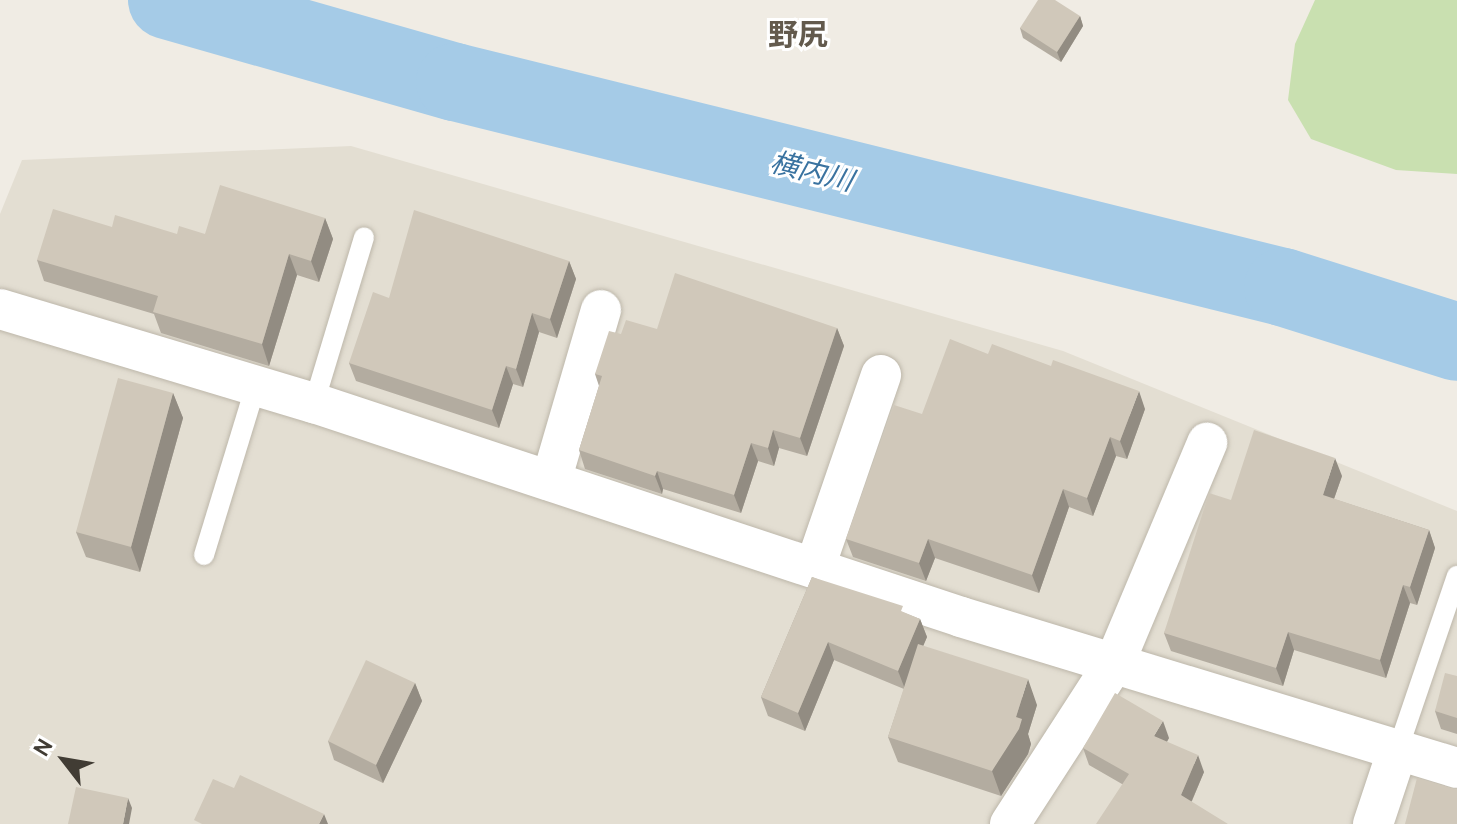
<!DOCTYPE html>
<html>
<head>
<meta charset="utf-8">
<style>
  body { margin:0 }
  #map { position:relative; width:1457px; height:824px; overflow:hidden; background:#f0ece4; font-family:Cabin,"Noto Sans JP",sans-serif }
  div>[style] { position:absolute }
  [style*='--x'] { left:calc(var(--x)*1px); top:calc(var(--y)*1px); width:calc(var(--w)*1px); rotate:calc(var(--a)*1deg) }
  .residential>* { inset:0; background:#e3ded2 }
  .green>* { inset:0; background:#c9e0b0 }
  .river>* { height:78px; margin:-39px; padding:0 39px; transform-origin:39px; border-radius:39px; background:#a5cbe7 }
  .roads { filter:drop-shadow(0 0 2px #bdb7aa) drop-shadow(0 0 2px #bdb7aa) }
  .lane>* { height:20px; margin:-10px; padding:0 10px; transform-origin:10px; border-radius:10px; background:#fff }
  .street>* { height:40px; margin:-20px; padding:0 20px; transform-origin:20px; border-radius:20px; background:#fff }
  .wall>* { inset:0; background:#b3aca0 }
  .shaded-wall>* { inset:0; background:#928c82 }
  .building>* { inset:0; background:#d0c8ba }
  span { translate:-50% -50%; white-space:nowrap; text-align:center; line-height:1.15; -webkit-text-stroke:6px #fff; paint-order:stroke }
  .water-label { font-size:28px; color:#3a73a0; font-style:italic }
  .quarter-label { font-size:30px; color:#635a4d; font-weight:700 }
  .north { position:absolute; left:24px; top:720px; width:80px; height:80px; -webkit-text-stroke:6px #fff; paint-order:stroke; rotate:301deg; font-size:22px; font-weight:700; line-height:32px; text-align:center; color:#413c34 }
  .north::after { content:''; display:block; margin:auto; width:28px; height:36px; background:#413c34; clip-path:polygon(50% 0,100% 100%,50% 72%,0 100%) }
</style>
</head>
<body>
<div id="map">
  <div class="residential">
    <i style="clip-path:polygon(351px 146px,1063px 351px,1457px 511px,1457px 824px,0 824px,0 214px,22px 160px)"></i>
  </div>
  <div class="green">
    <i style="clip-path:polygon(1315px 0,1457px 0,1457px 174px,1396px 170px,1311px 139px,1288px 100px,1295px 44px)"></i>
  </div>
  <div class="river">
    <i style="--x:167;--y:0;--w:299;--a:15.9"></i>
    <i style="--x:455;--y:82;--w:853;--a:13.91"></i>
    <i style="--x:1283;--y:287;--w:182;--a:17.5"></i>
  </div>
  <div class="roads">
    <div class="lane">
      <i style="--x:314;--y:403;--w:173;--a:-73.2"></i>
      <i style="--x:204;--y:555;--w:178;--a:-73"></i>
      <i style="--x:1398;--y:749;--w:183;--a:-71.2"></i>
    </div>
    <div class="street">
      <i style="--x:0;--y:309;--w:328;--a:16.7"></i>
      <i style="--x:314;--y:403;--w:681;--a:18.3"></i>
      <i style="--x:961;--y:617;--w:518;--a:16.93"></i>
      <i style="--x:551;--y:481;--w:178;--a:-73.7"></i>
      <i style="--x:815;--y:567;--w:203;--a:-71"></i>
      <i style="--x:1010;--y:824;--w:193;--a:-57.1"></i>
      <i style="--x:1115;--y:662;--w:238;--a:-67.2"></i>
      <i style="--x:1373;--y:824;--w:79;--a:-71.6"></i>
    </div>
  </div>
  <div class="wall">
    <i style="clip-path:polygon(1080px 16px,1083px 26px,1061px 62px,1023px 38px,1020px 28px)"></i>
    <i style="clip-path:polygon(325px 218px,333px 239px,319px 282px,297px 275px,269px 366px,161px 333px,154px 314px,44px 281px,37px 260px,177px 234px,205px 234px)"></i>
    <i style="clip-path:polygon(569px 261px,576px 279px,557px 338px,539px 332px,523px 387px,513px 384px,499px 428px,356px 381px,349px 363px,389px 298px)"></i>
    <i style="clip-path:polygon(837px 328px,844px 346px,807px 456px,779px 448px,774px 466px,758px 461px,741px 513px,663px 489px,662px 494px,585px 469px,579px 450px,599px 386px,595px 374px,621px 334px,657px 329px)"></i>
    <i style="clip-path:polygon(173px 393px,183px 418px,140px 572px,86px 557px,76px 532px)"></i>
    <i style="clip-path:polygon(1145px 409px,1127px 459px,1116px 456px,1093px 516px,1069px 507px,1039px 593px,935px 558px,926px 581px,853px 557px,846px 539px)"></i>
    <i style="clip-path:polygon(1342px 476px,1334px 499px,1429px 530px,1435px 548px,1417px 605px,1410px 603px,1386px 678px,1294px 650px,1283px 686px,1171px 651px,1164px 633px,1231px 500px)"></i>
    <i style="clip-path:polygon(812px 577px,920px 619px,927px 637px,923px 646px,1037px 705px,1028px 734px,1031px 744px,1028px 754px,1001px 796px,898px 762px,888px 737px,904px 689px,834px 660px,805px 731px,768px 716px,761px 697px)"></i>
    <i style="clip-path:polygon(1457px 676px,1457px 734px,1441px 729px,1435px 711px)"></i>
    <i style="clip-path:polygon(415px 683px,422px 701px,383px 783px,334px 760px,328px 741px)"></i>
    <i style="clip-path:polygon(1169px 738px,1167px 742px,1204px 772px,1192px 801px,1122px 784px,1089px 765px,1083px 748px)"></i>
  </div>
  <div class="shaded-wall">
    <i style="clip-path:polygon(1080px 16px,1083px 26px,1061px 62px,1057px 52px)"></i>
    <i style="clip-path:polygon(325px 218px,333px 239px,319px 282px,311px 261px)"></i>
    <i style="clip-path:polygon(289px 254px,297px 275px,269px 366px,262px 344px)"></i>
    <i style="clip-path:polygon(569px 261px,576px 279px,557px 338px,550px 319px)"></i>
    <i style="clip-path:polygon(532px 313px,539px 332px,523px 387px,516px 369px)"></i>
    <i style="clip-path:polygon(837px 328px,844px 346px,807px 456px,800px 438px)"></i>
    <i style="clip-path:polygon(506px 366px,513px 384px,499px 428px,492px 410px)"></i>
    <i style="clip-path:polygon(1139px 391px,1145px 409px,1127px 459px,1120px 441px)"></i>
    <i style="clip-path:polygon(173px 393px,183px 418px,140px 572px,131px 547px)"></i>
    <i style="clip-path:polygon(773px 430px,779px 448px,774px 466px,768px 448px)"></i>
    <i style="clip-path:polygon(1110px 437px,1116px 456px,1093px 516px,1087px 498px)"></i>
    <i style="clip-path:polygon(751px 443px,758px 461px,741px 513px,734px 495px)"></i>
    <i style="clip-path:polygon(1335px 458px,1342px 476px,1329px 513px,1323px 495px)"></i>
    <i style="clip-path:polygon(657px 471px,663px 489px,662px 494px,655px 476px)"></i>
    <i style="clip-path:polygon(1063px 489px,1069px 507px,1039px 593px,1032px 575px)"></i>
    <i style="clip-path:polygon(1429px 530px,1435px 548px,1417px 605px,1410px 587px)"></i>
    <i style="clip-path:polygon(928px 539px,935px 558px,926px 581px,919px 563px)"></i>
    <i style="clip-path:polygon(1403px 585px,1410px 603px,1386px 678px,1380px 660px)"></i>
    <i style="clip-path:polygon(920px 619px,927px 637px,905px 689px,898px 671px)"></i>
    <i style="clip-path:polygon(1288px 632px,1294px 650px,1283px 686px,1276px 668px)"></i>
    <i style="clip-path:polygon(828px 642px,834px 660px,805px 731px,798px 713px)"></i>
    <i style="clip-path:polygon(1028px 679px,1037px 705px,1028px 734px,1031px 744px,1028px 754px,1001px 796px,992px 771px,1016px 717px)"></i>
    <i style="clip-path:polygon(415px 683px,422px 701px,383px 783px,376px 765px)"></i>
    <i style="clip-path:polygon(1163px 721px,1169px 738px,1160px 753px,1154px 736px)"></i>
    <i style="clip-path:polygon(1198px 755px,1204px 772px,1187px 812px,1181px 795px)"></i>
    <i style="clip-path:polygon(128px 798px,132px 808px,129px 824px,123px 824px)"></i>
    <i style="clip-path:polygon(324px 814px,328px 824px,319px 824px)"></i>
  </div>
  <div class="building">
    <i style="clip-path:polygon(1038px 0,1055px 0,1080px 16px,1057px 52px,1020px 28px)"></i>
    <i style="clip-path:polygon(220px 185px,325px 218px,311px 261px,289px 254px,262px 344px,153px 312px,158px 296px,37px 260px,53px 209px,112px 227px,115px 215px,177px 234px,179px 226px,205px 234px)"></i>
    <i style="clip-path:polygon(414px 210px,569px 261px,550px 319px,532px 313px,516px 369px,506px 366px,492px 410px,349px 363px,373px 292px,389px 298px)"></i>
    <i style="clip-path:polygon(675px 273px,837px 328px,800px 438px,773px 430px,768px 448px,751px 443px,734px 495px,657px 471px,655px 476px,579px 450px,602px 376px,595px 374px,609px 331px,621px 334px,626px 320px,657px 329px)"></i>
    <i style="clip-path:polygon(950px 339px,988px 354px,992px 344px,1051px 366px,1053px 360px,1139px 391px,1120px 441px,1110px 437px,1087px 498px,1063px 489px,1032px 575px,928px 539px,919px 563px,846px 539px,894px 405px,922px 414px)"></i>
    <i style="clip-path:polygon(118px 378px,173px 393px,131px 547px,76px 532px)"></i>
    <i style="clip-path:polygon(1254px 430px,1335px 458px,1323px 495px,1429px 530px,1410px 587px,1403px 585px,1380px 660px,1288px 632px,1276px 668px,1164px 633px,1209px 493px,1231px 500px)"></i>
    <i style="clip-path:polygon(812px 577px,903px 606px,901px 611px,920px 619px,898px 671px,828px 642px,798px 713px,761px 697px)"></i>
    <i style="clip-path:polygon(918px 644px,1028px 679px,1016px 717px,1022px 719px,1019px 729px,992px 771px,888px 737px)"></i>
    <i style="clip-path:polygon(366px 660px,415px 683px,376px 765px,328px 741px)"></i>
    <i style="clip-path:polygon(1445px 673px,1457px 676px,1457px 718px,1435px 711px)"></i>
    <i style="clip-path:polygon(1115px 693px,1163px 721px,1154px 736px,1198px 755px,1181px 795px,1228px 824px,1096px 824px,1129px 774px,1083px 748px)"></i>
    <i style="clip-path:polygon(240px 775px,324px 814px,319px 824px,202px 824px,194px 820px,213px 779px,234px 788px)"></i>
    <i style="clip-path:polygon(1417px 778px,1457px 790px,1457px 824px,1405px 824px)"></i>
    <i style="clip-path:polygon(76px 787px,128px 798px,123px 824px,68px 824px)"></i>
  </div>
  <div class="water-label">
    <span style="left:812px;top:171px;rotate:14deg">横内川</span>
  </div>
  <div class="quarter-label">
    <span style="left:798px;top:35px">野尻</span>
  </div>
  <div class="north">N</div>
</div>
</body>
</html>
